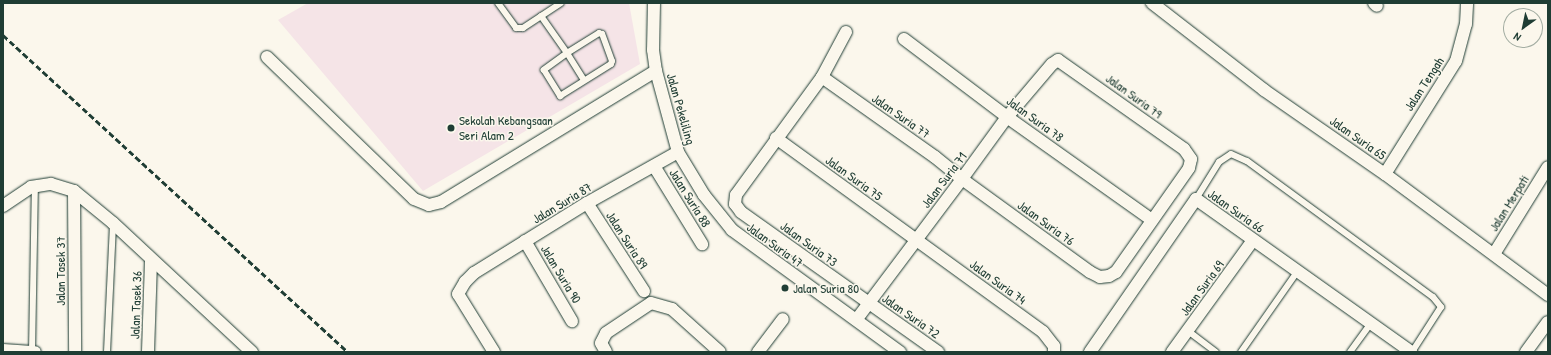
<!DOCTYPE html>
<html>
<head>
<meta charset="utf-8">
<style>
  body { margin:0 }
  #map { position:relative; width:1551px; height:355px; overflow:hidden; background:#fbf7ec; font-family:"Patrick Hand",sans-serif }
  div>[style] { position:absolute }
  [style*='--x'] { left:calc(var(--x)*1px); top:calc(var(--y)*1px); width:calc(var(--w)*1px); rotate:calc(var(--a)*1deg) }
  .built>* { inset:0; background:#f5e4e7 }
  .roads { filter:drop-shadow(0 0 1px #1f3d34) drop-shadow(0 0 1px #1f3d34) }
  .service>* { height:6px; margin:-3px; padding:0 3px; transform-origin:3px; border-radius:3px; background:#fbf7ec }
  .minor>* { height:12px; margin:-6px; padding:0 6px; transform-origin:6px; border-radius:6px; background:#fbf7ec }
  .rail>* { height:3px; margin-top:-1.5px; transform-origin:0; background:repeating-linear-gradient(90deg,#1f3d34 0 6px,transparent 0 9px) }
  .dots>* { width:11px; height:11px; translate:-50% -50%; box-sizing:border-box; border:2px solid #fbf7ec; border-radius:50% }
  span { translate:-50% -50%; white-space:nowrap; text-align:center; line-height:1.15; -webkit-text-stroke:3px #fbf7ec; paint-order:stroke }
  .street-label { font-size:13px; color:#1f3d34 }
  .poi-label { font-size:13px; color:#1f3d34 }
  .left { translate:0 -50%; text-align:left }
  .frame { position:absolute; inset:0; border:4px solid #1f3d34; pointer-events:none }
  .north { position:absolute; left:1503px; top:8px; width:40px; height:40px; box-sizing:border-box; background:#fbf7ec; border:1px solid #a3ada2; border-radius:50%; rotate:213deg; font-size:11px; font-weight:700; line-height:16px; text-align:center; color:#1f3d34 }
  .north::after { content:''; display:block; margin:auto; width:14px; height:18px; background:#1f3d34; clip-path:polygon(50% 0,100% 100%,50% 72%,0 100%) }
</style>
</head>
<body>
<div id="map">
  <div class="built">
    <i style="clip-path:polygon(308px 3px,629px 3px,640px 64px,423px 191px,278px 20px)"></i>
  </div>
  <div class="roads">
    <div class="service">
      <i style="--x:498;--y:3;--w:31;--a:54"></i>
      <i style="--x:516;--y:28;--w:7;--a:0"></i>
      <i style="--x:523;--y:28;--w:45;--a:-33.3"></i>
      <i style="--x:541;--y:16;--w:45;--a:54.9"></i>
      <i style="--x:567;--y:53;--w:29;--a:144"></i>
      <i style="--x:544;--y:70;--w:31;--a:58"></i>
      <i style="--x:560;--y:96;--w:60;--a:-32.1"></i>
      <i style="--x:611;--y:64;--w:3;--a:-72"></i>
      <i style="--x:612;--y:61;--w:29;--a:-110"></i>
      <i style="--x:602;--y:34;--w:3;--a:-162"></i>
      <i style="--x:599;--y:33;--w:38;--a:148"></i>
      <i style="--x:567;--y:53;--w:32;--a:58"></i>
      <i style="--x:1196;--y:199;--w:44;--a:-58.1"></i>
      <i style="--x:1219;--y:162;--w:14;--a:-34"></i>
      <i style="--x:1231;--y:154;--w:17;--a:24"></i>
      <i style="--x:1247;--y:161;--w:230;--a:36.2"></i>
      <i style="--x:1433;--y:297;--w:13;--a:51"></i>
      <i style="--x:1441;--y:307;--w:54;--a:122.8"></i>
      <i style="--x:1188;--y:331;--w:35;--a:37"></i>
      <i style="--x:32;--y:352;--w:166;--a:-89"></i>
      <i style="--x:107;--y:352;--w:128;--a:-87.3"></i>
      <i style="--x:1241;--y:352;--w:98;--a:-55"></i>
      <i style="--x:1350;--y:352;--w:36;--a:-54"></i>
    </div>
    <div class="minor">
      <i style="--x:654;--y:3;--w:47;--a:91.2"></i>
      <i style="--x:653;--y:50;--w:21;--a:82"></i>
      <i style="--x:656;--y:71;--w:84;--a:74.8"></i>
      <i style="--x:678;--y:152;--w:50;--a:58.8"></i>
      <i style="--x:704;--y:195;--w:45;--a:51.3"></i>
      <i style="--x:732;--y:230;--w:208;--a:36"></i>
      <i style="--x:1152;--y:3;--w:142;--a:37.8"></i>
      <i style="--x:1264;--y:90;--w:147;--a:34.8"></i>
      <i style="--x:1385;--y:174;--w:203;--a:36.6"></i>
      <i style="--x:1374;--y:3;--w:4;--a:45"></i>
      <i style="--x:846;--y:32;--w:51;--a:118.1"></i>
      <i style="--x:822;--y:77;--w:146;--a:126.1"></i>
      <i style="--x:736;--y:195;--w:9;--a:96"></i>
      <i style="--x:735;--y:204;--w:10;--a:53"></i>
      <i style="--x:741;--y:212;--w:242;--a:35.4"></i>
      <i style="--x:904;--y:39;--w:129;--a:37.1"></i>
      <i style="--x:1007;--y:117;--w:178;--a:35.4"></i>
      <i style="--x:267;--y:57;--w:204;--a:44"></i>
      <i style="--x:414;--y:199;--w:16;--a:22"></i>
      <i style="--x:429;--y:205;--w:12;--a:-14"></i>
      <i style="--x:441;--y:202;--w:252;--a:-31.4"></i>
      <i style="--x:822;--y:77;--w:138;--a:35.3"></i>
      <i style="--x:935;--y:157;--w:35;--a:39"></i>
      <i style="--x:962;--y:179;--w:158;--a:36"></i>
      <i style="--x:1090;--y:272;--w:11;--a:27"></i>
      <i style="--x:1100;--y:277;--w:9;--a:-6"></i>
      <i style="--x:1109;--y:276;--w:8;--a:-30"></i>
      <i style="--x:1116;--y:272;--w:127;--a:-54.9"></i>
      <i style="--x:1189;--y:168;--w:9;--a:-77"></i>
      <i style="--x:1191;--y:159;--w:12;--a:-125"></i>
      <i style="--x:1184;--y:149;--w:154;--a:-144.8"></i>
      <i style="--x:1058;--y:60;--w:7;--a:146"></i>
      <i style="--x:1052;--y:64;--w:70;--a:130.3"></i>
      <i style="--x:1007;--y:117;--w:77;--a:126"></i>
      <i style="--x:962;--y:179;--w:176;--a:126.9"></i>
      <i style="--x:776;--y:138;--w:330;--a:36"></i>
      <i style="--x:1043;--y:332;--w:18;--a:52"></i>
      <i style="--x:1054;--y:346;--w:6;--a:90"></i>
      <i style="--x:654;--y:166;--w:92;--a:58.4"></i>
      <i style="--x:1385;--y:174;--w:133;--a:-57.9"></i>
      <i style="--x:1456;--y:61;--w:38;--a:-75"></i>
      <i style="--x:1466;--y:24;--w:21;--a:-87"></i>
      <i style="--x:74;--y:191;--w:161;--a:89.6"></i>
      <i style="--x:587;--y:203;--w:105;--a:57.1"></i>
      <i style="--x:3;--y:206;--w:34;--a:-34"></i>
      <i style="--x:31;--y:187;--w:20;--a:-9"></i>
      <i style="--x:51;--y:184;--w:24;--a:17"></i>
      <i style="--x:74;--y:191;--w:50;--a:39.4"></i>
      <i style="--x:113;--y:223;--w:190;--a:42.9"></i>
      <i style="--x:525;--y:241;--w:93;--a:59.6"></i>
      <i style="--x:1494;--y:254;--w:102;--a:-58.2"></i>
      <i style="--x:3;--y:350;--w:32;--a:4"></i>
      <i style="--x:148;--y:352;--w:92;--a:-88.1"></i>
      <i style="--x:494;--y:352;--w:68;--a:-121.8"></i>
      <i style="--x:458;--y:294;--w:14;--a:-60"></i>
      <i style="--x:465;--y:282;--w:13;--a:-45"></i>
      <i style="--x:474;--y:273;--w:133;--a:-31.8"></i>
      <i style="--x:587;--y:203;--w:104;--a:-29.3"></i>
      <i style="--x:606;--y:352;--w:10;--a:-119"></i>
      <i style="--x:601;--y:343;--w:11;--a:-63"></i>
      <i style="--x:606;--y:333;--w:54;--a:-33.7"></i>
      <i style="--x:651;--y:303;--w:22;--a:16"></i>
      <i style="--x:672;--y:309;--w:64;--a:41.9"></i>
      <i style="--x:758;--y:352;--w:41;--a:-52.9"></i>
      <i style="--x:1090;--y:352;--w:186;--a:-55.3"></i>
      <i style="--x:1196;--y:199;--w:264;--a:35.4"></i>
      <i style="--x:1172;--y:352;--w:138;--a:-54.1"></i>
      <i style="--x:1526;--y:352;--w:37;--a:-54"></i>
    </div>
  </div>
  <div class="rail">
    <i style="--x:3;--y:35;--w:469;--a:42.6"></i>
  </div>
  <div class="dots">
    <i style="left:451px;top:128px;background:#1f3d34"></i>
    <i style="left:785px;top:288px;background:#1f3d34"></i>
  </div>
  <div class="street-label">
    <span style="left:1424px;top:84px;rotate:-57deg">Jalan Tengah</span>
    <span style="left:1134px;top:96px;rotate:36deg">Jalan Suria 79</span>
    <span style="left:681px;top:109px;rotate:74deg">Jalan Pekeliling</span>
    <span style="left:901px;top:116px;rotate:35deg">Jalan Suria 77</span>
    <span style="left:1035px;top:119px;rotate:36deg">Jalan Suria 78</span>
    <span style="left:1358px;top:138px;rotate:35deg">Jalan Suria 65</span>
    <span style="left:854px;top:178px;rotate:36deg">Jalan Suria 75</span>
    <span style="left:944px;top:180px;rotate:-53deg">Jalan Suria 71</span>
    <span style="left:690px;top:198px;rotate:58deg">Jalan Suria 88</span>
    <span style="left:562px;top:203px;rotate:-31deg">Jalan Suria 87</span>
    <span style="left:1509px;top:203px;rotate:-58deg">Jalan Merpati</span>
    <span style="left:1236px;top:211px;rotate:35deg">Jalan Suria 66</span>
    <span style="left:1046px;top:223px;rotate:36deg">Jalan Suria 76</span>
    <span style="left:627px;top:240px;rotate:57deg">Jalan Suria 89</span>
    <span style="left:809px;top:244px;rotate:36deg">Jalan Suria 73</span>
    <span style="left:775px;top:245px;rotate:36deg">Jalan Suria 47</span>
    <span style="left:60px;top:271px;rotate:-90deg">Jalan Tasek 37</span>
    <span style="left:561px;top:274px;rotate:59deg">Jalan Suria 90</span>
    <span style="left:998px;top:282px;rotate:36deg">Jalan Suria 74</span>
    <span style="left:1202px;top:288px;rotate:-54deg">Jalan Suria 69</span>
    <span style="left:136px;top:305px;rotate:-88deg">Jalan Tasek 36</span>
    <span style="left:911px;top:316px;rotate:35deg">Jalan Suria 72</span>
  </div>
  <div class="poi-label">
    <span class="left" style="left:459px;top:128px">Sekolah Kebangsaan<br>Seri Alam 2</span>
    <span class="left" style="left:793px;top:288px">Jalan Suria 80</span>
  </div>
  <div class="frame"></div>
  <div class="north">N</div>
</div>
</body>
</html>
